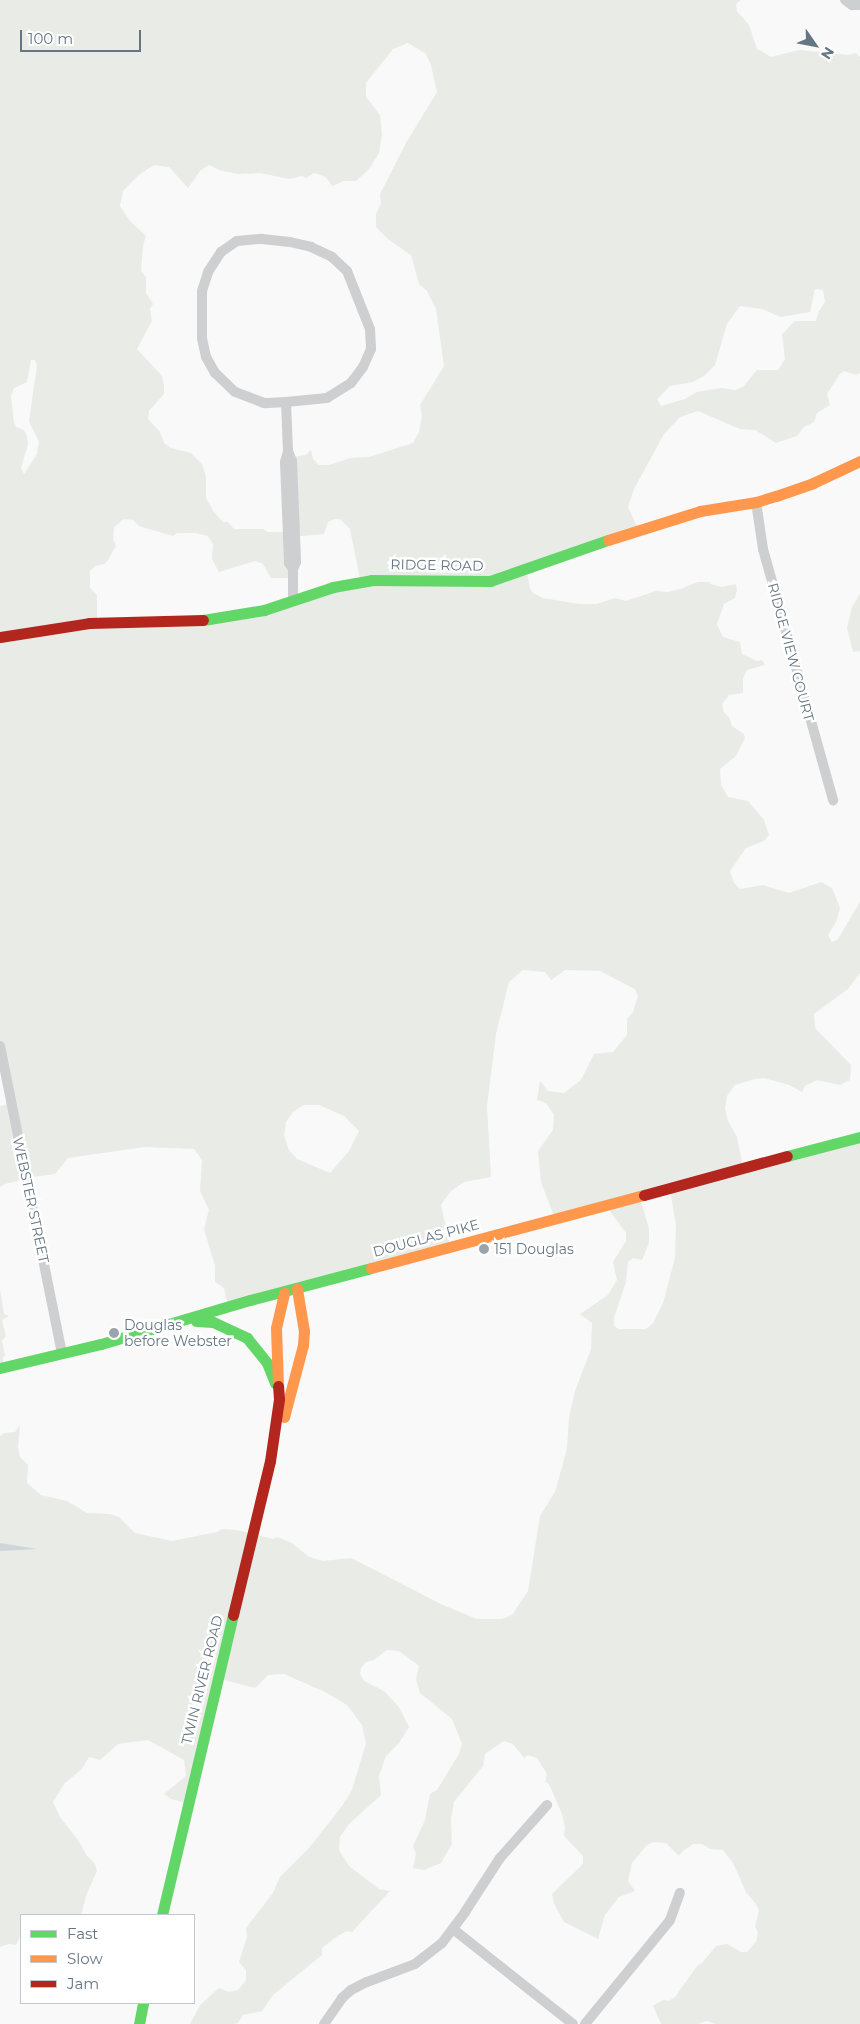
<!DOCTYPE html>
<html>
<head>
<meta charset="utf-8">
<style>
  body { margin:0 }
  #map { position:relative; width:860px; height:2024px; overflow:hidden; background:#f9f9f9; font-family:Montserrat,sans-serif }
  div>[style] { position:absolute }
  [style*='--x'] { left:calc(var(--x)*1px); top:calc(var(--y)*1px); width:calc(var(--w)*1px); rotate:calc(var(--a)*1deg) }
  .green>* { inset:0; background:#e8ebe6 }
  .water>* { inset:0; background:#ced6d9 }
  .street>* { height:10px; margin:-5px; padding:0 5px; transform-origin:5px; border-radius:5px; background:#cecfd0 }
  .fast>* { height:11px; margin:-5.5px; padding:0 5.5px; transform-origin:5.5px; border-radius:5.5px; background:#63d668 }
  .slow>* { height:11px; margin:-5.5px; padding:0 5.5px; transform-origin:5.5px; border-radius:5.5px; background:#ff974d }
  .jam>* { height:11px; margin:-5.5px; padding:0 5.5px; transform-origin:5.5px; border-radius:5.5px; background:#b3261e }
  .dots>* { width:14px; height:14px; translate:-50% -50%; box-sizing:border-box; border:2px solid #fff; border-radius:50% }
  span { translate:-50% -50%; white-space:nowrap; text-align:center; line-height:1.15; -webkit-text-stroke:5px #fff; paint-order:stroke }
  .street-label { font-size:14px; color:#657683 }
  .poi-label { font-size:14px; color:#657683 }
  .left { translate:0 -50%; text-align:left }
  .legend { position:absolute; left:20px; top:1914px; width:175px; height:90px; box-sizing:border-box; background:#fff; border:1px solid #c1c8cd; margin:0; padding:6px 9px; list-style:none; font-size:15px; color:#657683 }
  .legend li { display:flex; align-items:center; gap:10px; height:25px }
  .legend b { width:25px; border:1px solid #c1c8cd }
  .north { position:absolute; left:790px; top:20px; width:50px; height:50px; -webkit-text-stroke:4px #fff; paint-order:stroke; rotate:123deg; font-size:14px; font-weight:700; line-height:20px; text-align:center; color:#657683 }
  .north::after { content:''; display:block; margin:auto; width:18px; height:22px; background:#657683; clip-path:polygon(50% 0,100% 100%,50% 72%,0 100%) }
  .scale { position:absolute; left:20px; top:30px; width:121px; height:22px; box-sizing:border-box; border:2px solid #657683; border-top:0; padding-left:6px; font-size:15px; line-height:18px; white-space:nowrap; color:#657683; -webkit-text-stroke:4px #fff; paint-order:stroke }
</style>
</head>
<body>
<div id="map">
  <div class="green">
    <i style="clip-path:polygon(evenodd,0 0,741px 0,736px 4px,737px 11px,749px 25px,757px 49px,771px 57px,799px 50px,848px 55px,856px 53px,860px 57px,860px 373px,856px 375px,844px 371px,840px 374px,827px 394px,830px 405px,817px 413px,814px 422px,804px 427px,797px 436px,776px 443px,755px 430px,740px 429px,698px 411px,680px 417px,664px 434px,634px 489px,628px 507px,637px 526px,526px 569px,530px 588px,533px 593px,543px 598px,579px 604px,597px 604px,615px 598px,626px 601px,656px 591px,668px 592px,680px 589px,698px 582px,709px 582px,711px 584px,722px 587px,736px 584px,737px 590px,735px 598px,724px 604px,717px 624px,723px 637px,740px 642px,742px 654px,757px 661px,762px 660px,765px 665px,747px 670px,743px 678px,743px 693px,729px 695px,722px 704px,724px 712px,729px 717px,732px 726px,744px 734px,745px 738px,736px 756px,720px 769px,721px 785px,728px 797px,748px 801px,764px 820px,769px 835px,764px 841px,746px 848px,730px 871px,734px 883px,740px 889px,763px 885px,789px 893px,821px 882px,832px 888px,840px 908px,836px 922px,828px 935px,832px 942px,838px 939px,860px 902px,860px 973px,848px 989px,814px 1014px,815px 1028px,851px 1065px,850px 1080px,840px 1085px,817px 1080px,805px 1086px,802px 1092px,789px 1085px,764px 1078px,755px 1079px,735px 1085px,727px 1096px,725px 1109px,728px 1121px,737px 1137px,743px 1167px,860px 1137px,860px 2024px,715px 2024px,707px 2021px,698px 2024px,661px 2024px,653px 2006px,663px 2000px,669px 2001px,675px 1997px,698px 1965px,702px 1963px,716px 1946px,727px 1944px,741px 1952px,747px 1952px,756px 1942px,758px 1933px,755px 1927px,759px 1910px,755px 1903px,746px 1892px,733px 1863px,723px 1850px,710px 1849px,702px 1844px,693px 1844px,683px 1851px,679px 1856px,666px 1843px,653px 1842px,646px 1846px,632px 1863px,628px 1881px,635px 1891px,619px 1897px,605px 1915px,598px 1939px,564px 1922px,554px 1904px,552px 1894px,583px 1864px,583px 1856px,564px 1836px,565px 1827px,562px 1814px,549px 1784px,545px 1782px,547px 1774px,537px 1758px,528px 1755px,524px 1758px,513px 1744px,504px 1741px,485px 1754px,483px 1766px,454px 1802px,451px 1819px,452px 1844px,441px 1863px,424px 1870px,413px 1868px,416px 1854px,413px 1846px,425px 1820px,430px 1794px,437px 1790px,459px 1754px,462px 1744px,452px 1719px,420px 1693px,416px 1679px,419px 1666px,399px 1651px,387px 1650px,374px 1660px,366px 1662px,361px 1668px,360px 1674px,364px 1681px,384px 1691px,399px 1707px,409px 1727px,399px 1743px,386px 1756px,379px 1776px,381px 1795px,349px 1824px,340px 1837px,339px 1850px,349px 1866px,379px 1889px,390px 1891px,352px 1932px,347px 1931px,336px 1937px,322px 1948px,322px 1955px,273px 1995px,262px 2011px,243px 2015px,238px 2023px,234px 2024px,190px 2024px,200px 2005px,219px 1988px,229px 1992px,238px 1990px,246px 1980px,246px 1970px,239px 1962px,247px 1937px,246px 1928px,273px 1893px,280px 1877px,309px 1848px,342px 1806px,352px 1790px,366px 1743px,362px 1725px,347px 1705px,325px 1692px,284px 1674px,268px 1675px,255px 1688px,220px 1679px,186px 1803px,171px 1799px,164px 1794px,186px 1776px,184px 1760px,148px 1740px,118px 1744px,100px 1760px,89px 1757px,82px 1769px,64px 1784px,53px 1802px,60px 1817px,78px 1840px,87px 1856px,95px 1864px,97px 1871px,87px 1893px,81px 1915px,21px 1915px,21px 1935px,16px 1945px,9px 1944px,0 1947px,0 1436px,4px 1433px,15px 1432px,20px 1425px,18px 1448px,20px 1457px,28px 1465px,27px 1483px,41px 1495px,67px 1501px,87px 1513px,110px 1514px,119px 1517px,135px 1533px,172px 1541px,217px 1532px,222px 1529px,237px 1530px,273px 1539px,277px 1537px,292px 1543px,309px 1557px,323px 1561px,351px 1558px,443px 1605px,477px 1619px,502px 1619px,512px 1615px,528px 1591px,540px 1516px,555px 1492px,567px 1449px,569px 1417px,575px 1391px,591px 1349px,592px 1323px,580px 1314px,608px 1295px,617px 1280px,613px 1262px,626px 1241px,626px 1233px,606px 1206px,555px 1219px,541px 1182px,538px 1151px,553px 1130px,554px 1115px,546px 1103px,537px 1100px,540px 1081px,548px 1091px,564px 1093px,581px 1080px,594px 1054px,613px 1052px,627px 1035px,627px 1019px,633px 1012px,638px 996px,635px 989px,600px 971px,565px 970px,551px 980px,545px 972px,523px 970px,509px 982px,496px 1034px,487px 1106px,491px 1177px,464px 1182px,451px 1191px,441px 1205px,450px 1246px,228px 1306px,224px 1288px,215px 1282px,215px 1266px,204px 1229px,209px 1210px,200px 1191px,202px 1160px,194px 1149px,144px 1147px,68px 1158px,55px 1174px,32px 1177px,5px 1184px,0 1187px,0 1106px,12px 1103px,0 1042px,0 0,408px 43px,426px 54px,431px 65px,437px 92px,406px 143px,380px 194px,381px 203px,376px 214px,376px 227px,389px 240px,411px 255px,419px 284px,427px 291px,436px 309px,444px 366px,420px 405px,422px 416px,419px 432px,413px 443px,369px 457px,350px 458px,329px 465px,319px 465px,313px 459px,311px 450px,306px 455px,286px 458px,286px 532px,268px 532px,263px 529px,234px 529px,228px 522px,223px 522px,214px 512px,206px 498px,206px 477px,202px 464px,191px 453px,171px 448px,164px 443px,160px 432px,148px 419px,149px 411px,164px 394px,164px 386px,162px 376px,137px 349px,152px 321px,150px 309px,153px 304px,146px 293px,146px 277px,141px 271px,143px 245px,146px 236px,130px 221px,120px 206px,123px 191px,140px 174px,154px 165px,169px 167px,188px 188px,201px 170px,209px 165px,219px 170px,238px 174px,260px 173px,289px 179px,302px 176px,306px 178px,314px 173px,326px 177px,332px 186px,344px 181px,356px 181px,369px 169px,379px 153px,382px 135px,380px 115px,366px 97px,366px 83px,393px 49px,408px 43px,0 0,815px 289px,823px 290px,825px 302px,819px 311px,816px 321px,795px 321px,782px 334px,785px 359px,778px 370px,757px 370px,743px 387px,735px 390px,721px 388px,697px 392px,685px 399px,661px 406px,657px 399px,670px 386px,693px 382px,704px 376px,715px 365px,727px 324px,740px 306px,762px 309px,781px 317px,810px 312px,815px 289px,0 0,31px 360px,35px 360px,37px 366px,29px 421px,39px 442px,37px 454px,24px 474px,21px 468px,28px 444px,27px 436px,24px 430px,16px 427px,14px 423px,11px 396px,14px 388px,27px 382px,31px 360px,0 0,124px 519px,133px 520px,139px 526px,173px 536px,177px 533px,196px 533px,208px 536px,213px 544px,212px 559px,219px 572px,255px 561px,263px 564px,271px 578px,289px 578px,290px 537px,324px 534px,328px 522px,334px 519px,340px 519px,350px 529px,360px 579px,257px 609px,191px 619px,97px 621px,97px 595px,90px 588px,90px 571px,95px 566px,104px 564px,108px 560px,116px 546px,113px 539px,114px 527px,124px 519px,0 0,304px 1105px,319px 1105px,344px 1116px,359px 1131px,349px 1151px,330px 1173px,297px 1159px,289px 1150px,284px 1136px,286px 1122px,293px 1112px,304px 1105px,0 0,670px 1189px,676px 1226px,675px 1258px,663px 1303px,653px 1323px,646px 1329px,618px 1329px,614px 1325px,614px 1318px,626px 1282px,628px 1262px,633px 1258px,642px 1260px,649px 1243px,649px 1229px,640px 1198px,670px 1189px)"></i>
    <i style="clip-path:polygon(860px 594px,860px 651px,853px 652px,847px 628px,852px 607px)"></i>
    <i style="clip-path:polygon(0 1289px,4px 1314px,9px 1316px,2px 1320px,6px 1336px,2px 1340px,5px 1356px,3px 1357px,3px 1366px,0 1366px)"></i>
  </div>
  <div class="water">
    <i style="clip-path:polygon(0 1543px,37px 1549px,0 1551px)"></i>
  </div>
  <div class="street">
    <i style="--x:845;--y:0;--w:9;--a:36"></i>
    <i style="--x:852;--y:5;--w:8;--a:0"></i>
    <i style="--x:286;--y:402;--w:22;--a:177"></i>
    <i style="--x:264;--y:403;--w:31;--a:-159"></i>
    <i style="--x:235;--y:392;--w:28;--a:-136"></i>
    <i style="--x:215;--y:373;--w:18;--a:-119"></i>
    <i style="--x:206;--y:357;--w:19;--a:-102"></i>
    <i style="--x:202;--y:338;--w:47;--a:-90"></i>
    <i style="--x:202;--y:291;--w:20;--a:-72"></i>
    <i style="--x:208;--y:272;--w:24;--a:-57"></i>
    <i style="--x:221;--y:252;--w:19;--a:-35"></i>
    <i style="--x:237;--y:241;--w:25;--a:-5"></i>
    <i style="--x:262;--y:239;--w:28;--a:6"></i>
    <i style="--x:290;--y:242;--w:22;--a:13"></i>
    <i style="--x:311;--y:247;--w:23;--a:25"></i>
    <i style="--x:332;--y:257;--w:21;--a:43"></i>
    <i style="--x:347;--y:271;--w:62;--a:68.4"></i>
    <i style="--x:370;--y:329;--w:20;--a:87"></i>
    <i style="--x:371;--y:349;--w:20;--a:114"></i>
    <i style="--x:363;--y:367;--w:20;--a:127"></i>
    <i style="--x:351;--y:383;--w:28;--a:148"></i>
    <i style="--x:327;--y:398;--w:41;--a:174.4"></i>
    <i style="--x:286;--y:402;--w:49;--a:87.7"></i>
    <i style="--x:288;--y:451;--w:11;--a:105"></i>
    <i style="--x:285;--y:462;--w:101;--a:87.7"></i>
    <i style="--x:289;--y:563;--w:7;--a:56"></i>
    <i style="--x:288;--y:451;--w:11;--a:68"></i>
    <i style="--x:292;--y:461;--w:101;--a:87.7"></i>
    <i style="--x:296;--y:562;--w:8;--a:113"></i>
    <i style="--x:293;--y:569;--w:31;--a:90"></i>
    <i style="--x:756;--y:502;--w:48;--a:81.5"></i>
    <i style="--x:763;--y:549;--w:261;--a:74.4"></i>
    <i style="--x:0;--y:1046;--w:314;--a:78.6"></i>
    <i style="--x:453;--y:1929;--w:153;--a:38.4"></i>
    <i style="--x:324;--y:2024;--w:32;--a:-55"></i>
    <i style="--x:342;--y:1998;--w:12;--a:-42"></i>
    <i style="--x:351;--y:1990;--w:18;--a:-27"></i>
    <i style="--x:367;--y:1982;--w:51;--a:-20.6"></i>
    <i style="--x:415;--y:1964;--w:34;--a:-38"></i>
    <i style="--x:442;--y:1943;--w:39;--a:-53"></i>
    <i style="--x:465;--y:1912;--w:64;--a:-57.1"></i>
    <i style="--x:500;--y:1858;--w:71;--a:-48.4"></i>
    <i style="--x:585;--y:2024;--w:134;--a:-50.7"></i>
    <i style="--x:670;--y:1920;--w:29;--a:-70"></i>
  </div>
  <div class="fast">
    <i style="--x:203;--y:620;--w:62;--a:-9.3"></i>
    <i style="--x:264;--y:610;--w:73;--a:-18.4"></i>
    <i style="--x:333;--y:587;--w:39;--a:-10"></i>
    <i style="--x:371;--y:580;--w:119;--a:0.5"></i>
    <i style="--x:490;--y:581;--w:125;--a:-19.2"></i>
    <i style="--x:787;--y:1156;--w:75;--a:-14.6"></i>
    <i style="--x:196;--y:1321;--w:17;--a:3"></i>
    <i style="--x:213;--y:1322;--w:38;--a:25"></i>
    <i style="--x:247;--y:1338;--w:32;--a:51"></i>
    <i style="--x:267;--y:1363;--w:22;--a:68"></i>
    <i style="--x:0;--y:1368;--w:104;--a:-13.4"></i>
    <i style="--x:101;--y:1344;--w:155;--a:-16.5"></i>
    <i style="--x:250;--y:1300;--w:125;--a:-14.8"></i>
    <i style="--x:162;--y:1915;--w:308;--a:-76.7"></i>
    <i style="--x:139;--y:2024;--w:21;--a:-79"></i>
  </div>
  <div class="slow">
    <i style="--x:608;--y:540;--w:96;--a:-17.5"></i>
    <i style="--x:700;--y:511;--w:57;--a:-9.1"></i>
    <i style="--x:756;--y:502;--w:21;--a:-17"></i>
    <i style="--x:776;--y:496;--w:39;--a:-19"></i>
    <i style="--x:813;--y:483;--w:52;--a:-25.1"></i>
    <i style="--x:371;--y:1268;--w:283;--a:-15"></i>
    <i style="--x:278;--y:1386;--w:58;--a:-92"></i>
    <i style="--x:276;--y:1328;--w:36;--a:-77"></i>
    <i style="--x:284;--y:1417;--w:74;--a:-75.2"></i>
    <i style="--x:303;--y:1345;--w:14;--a:-86"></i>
    <i style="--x:304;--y:1331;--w:43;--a:-99.5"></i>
  </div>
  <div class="jam">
    <i style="--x:0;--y:637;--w:90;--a:-8.9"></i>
    <i style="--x:89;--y:623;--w:114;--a:-1.5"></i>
    <i style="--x:644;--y:1195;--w:148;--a:-15.3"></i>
    <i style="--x:233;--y:1615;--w:158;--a:-76.5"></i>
    <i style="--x:270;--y:1461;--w:63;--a:-81.7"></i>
    <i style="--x:279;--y:1399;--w:13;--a:-94"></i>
  </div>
  <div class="dots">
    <i style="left:484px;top:1249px;background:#99a4ac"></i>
    <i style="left:114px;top:1333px;background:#99a4ac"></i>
  </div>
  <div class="street-label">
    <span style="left:437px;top:565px;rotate:1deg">RIDGE ROAD</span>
    <span style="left:791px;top:652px;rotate:75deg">RIDGE VIEW COURT</span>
    <span style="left:31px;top:1200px;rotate:78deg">WEBSTER STREET</span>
    <span style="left:426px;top:1238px;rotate:-15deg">DOUGLAS PIKE</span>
    <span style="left:202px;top:1680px;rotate:-76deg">TWIN RIVER ROAD</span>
  </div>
  <div class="poi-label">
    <span class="left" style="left:494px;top:1249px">151 Douglas</span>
    <span class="left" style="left:124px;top:1333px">Douglas<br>before Webster</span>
  </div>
  <ul class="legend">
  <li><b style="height:6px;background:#63d668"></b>Fast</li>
  <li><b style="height:6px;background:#ff974d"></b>Slow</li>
  <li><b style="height:6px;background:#b3261e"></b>Jam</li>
  </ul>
  <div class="north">N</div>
  <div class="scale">100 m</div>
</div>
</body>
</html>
